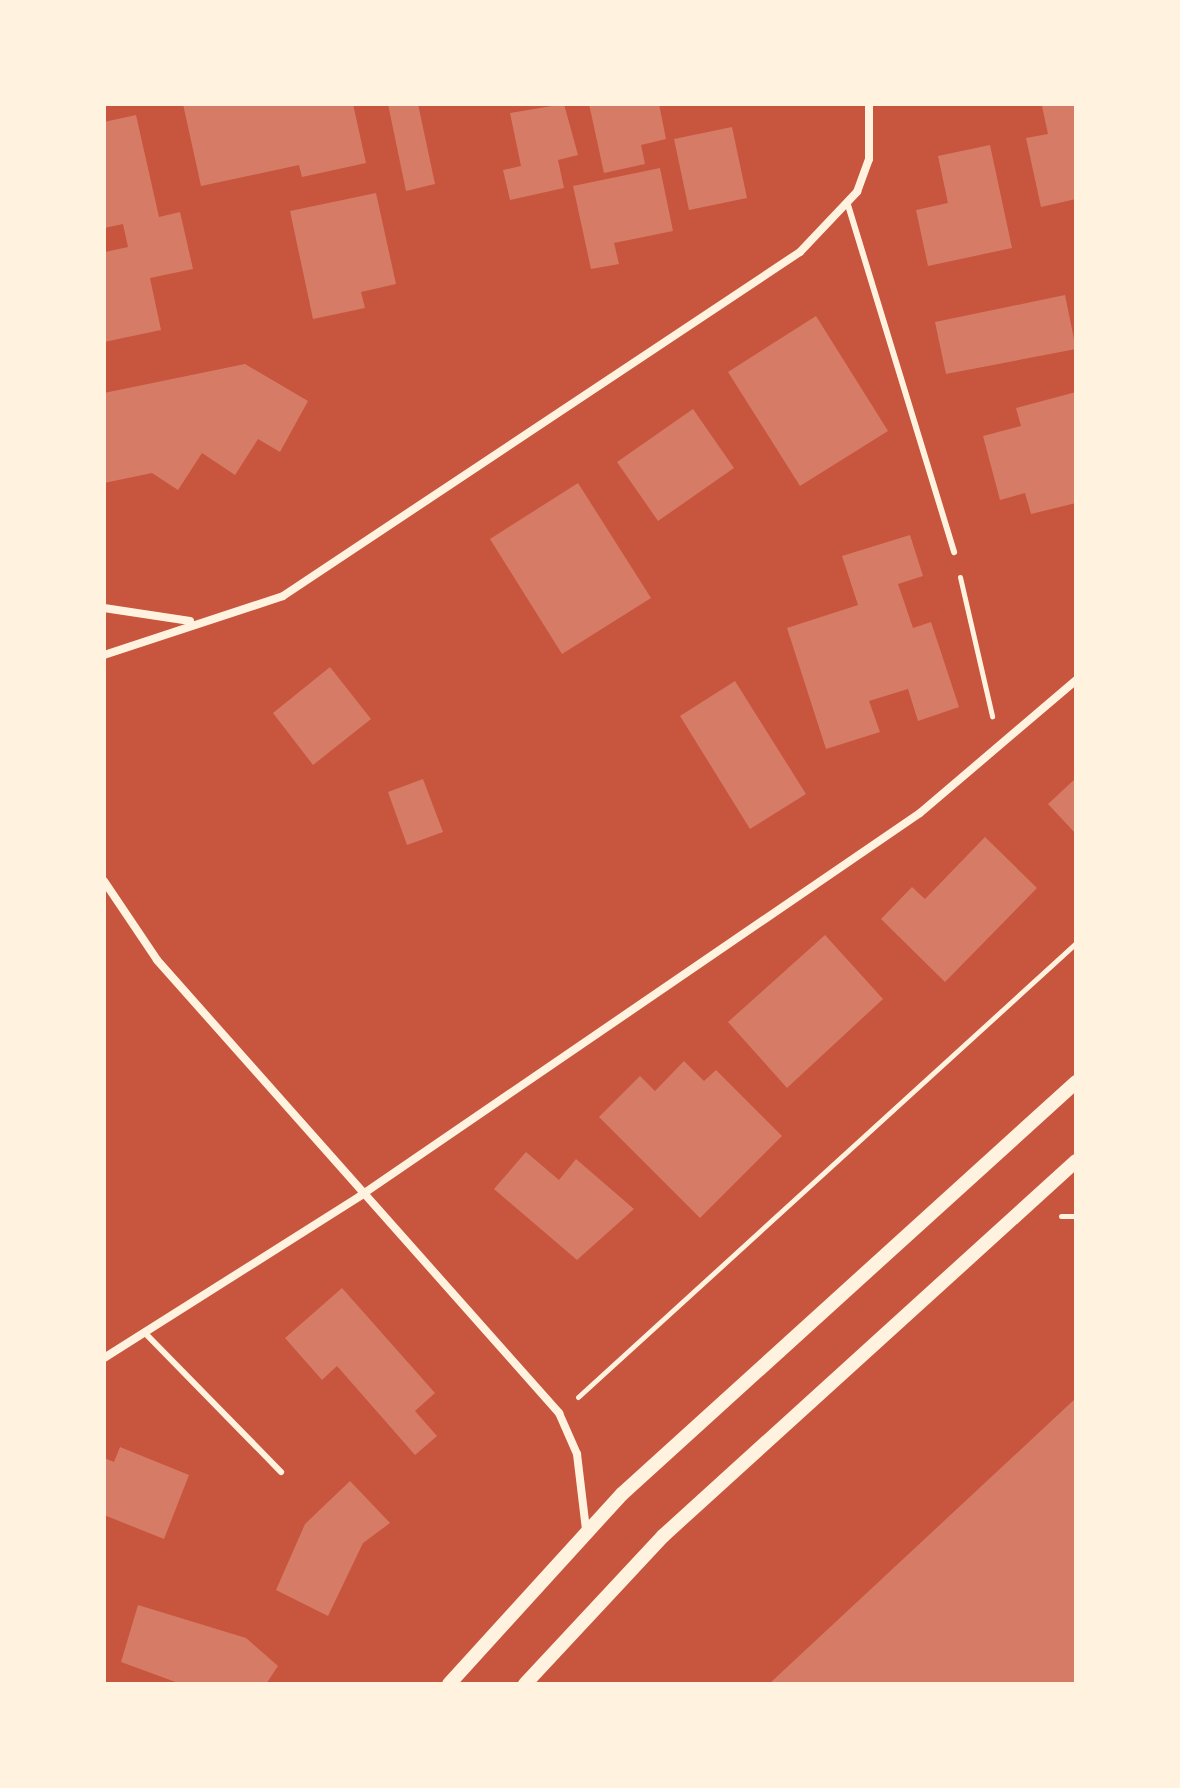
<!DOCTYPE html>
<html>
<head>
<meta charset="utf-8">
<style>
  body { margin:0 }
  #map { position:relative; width:1180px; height:1788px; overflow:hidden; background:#c8553d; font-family:"PT Sans Narrow",sans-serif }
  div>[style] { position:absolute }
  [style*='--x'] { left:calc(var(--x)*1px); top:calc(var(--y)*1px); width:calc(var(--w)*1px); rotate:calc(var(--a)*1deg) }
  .building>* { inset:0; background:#d67c66 }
  .path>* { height:5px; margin:-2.5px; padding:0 2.5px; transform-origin:2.5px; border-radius:2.5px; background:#fff3e0 }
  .service>* { height:6px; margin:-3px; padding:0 3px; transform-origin:3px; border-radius:3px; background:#fff3e0 }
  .minor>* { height:8px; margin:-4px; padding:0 4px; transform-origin:4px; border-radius:4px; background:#fff3e0 }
  .tertiary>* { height:14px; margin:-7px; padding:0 7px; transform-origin:7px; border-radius:7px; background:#fff3e0 }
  span { translate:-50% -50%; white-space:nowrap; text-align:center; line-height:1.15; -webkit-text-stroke:7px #fff3e0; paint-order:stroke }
  .frame { position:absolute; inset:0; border:106px solid #fff3e0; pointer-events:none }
</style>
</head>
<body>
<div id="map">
  <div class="building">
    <i style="clip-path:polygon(183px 104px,353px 104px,366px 163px,302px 177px,299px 165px,201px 186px)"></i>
    <i style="clip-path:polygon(388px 104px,418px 104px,435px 184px,406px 191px)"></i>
    <i style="clip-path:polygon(564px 104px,578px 155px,558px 160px,564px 188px,510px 200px,503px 170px,521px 166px,510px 113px)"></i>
    <i style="clip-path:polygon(589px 104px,659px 104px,666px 139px,641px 145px,645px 164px,604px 173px)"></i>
    <i style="clip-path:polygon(1076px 104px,1076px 199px,1041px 207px,1026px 138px,1048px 134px,1042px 106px)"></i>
    <i style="clip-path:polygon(136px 115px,159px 217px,180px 212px,193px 269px,150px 278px,161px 330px,104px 342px,105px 252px,128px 247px,123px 224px,104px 228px,104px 122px)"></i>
    <i style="clip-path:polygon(732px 127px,747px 198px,689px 210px,674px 139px)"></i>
    <i style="clip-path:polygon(990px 145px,1012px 248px,928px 266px,916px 210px,948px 203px,938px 156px)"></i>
    <i style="clip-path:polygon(660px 168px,673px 231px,614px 243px,619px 264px,591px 269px,573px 186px)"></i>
    <i style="clip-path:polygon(376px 193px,396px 284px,361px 292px,365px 308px,313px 319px,290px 211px)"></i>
    <i style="clip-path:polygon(1065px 295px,1076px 349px,946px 374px,935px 322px)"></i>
    <i style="clip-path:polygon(816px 316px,888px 431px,800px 486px,728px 372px)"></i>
    <i style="clip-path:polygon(245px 364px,308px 401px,280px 452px,258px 439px,235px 475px,202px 453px,178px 490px,152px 473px,104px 483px,104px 393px)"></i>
    <i style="clip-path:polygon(1076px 392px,1076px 503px,1031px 514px,1025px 493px,1000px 500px,983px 436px,1021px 426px,1016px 408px)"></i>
    <i style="clip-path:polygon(693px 409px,734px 468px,658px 521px,617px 462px)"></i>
    <i style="clip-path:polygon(578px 483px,651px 598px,562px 654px,490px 539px)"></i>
    <i style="clip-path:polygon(910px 535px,923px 576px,898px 584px,913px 628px,931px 622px,959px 707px,918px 721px,908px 689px,869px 701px,880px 732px,826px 749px,787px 628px,858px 605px,842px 556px)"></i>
    <i style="clip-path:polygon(330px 667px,371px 719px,313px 765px,273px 713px)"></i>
    <i style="clip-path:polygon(735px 681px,806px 794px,750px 829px,680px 716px)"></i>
    <i style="clip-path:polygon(1076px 778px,1076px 834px,1048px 804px)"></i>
    <i style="clip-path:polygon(423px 779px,443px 832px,407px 845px,388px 792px)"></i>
    <i style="clip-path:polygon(985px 837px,1037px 888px,945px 982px,881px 919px,912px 887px,925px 899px)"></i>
    <i style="clip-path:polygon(825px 935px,883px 999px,787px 1088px,728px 1022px)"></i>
    <i style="clip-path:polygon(684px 1061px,704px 1081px,716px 1070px,782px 1136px,700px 1218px,599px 1117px,640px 1076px,655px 1091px)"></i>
    <i style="clip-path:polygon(526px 1152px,559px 1180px,576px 1159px,634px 1209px,577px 1260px,494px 1189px)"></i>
    <i style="clip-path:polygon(342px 1288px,435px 1393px,415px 1411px,437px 1436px,415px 1455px,337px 1366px,322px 1380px,285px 1338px)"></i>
    <i style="clip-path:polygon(1076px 1398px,1076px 1684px,769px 1684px)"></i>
    <i style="clip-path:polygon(120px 1447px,189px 1475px,164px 1539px,104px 1515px,104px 1458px,114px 1462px)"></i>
    <i style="clip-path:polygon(350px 1481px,390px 1523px,363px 1543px,328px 1616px,276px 1590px,305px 1524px)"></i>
    <i style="clip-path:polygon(138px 1605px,246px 1638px,278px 1666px,266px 1684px,181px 1684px,121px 1662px)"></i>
  </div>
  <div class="path">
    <i style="--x:960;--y:577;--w:143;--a:77"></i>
    <i style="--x:1061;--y:1216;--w:15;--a:0"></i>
    <i style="--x:578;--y:1397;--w:674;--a:-42.35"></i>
  </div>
  <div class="service">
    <i style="--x:848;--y:205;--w:363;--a:73"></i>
    <i style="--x:144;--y:1332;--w:196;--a:45.6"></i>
  </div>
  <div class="minor">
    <i style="--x:104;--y:608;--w:87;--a:8.6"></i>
    <i style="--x:104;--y:655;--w:188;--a:-18.2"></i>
    <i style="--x:283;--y:596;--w:621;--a:-33.64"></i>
    <i style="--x:800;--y:252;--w:83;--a:-46.5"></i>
    <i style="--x:857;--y:192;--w:35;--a:-70"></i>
    <i style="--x:869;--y:159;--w:55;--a:-90"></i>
    <i style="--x:104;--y:881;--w:95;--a:56.1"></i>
    <i style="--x:157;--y:960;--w:606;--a:48.41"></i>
    <i style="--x:559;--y:1413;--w:45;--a:66.3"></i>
    <i style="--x:577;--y:1454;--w:77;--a:83.2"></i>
    <i style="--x:104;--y:1358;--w:303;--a:-32.3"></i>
    <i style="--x:360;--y:1196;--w:678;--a:-34.37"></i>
    <i style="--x:920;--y:813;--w:205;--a:-40.4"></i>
  </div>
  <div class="tertiary">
    <i style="--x:449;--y:1684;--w:257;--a:-47.7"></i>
    <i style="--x:622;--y:1494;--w:613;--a:-42.22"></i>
    <i style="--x:525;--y:1684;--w:202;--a:-47"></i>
    <i style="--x:663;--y:1536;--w:558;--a:-42.24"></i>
  </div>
  <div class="frame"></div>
</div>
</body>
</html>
